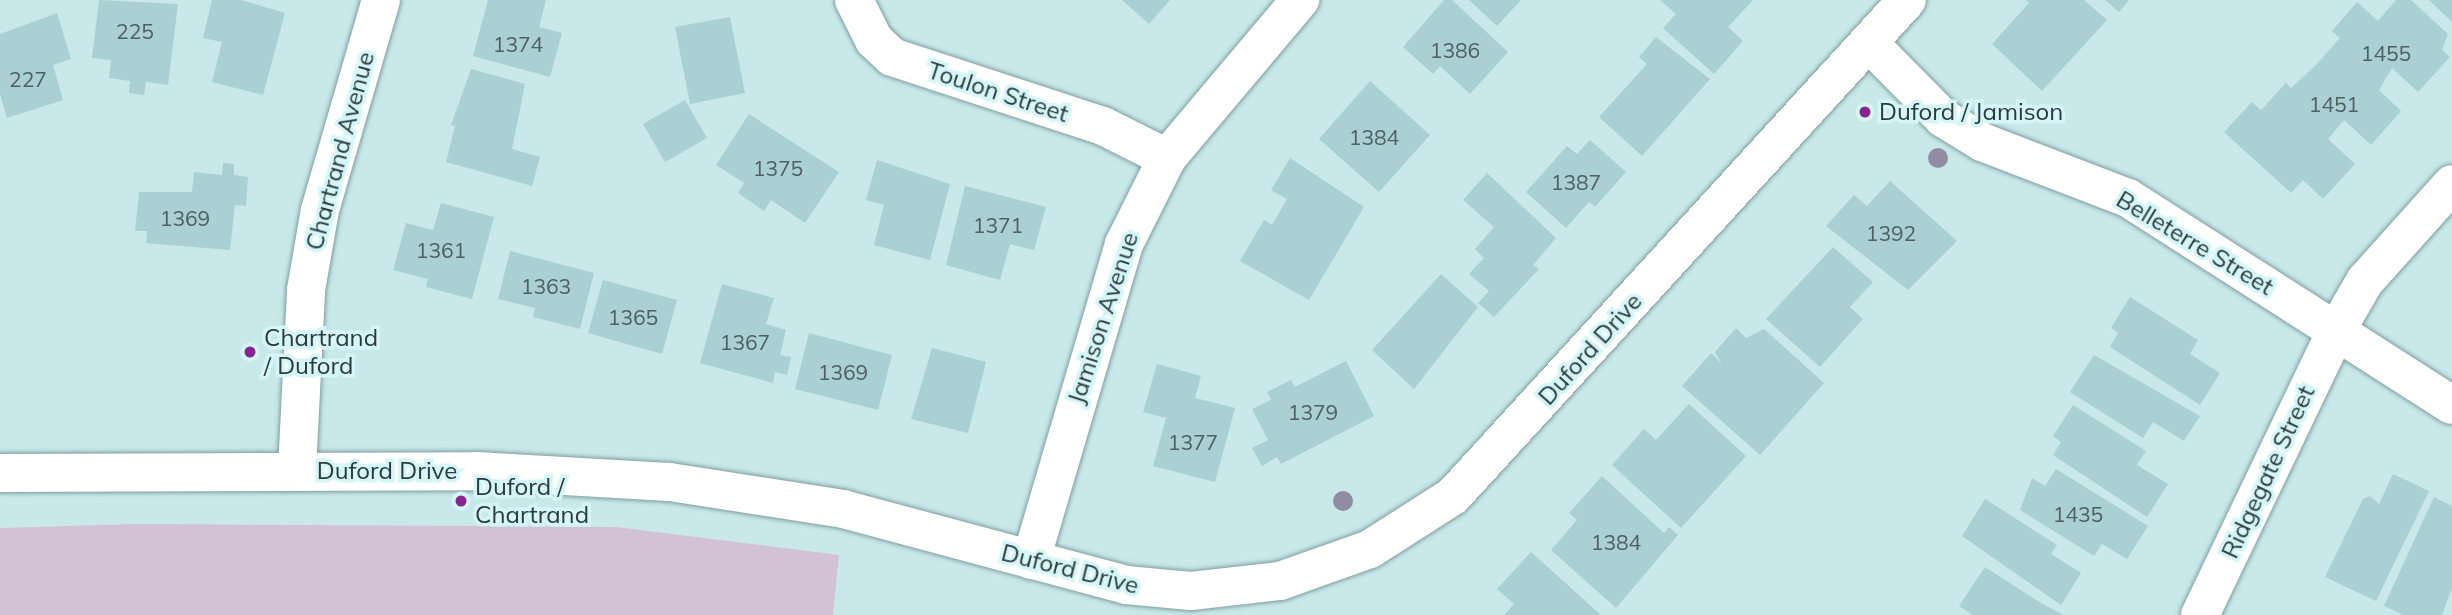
<!DOCTYPE html>
<html>
<head>
<meta charset="utf-8">
<style>
  body { margin:0 }
  #map { position:relative; width:2452px; height:615px; overflow:hidden; background:#c8e8ea; font-family:Mulish,sans-serif }
  div>[style] { position:absolute }
  [style*='--x'] { left:calc(var(--x)*1px); top:calc(var(--y)*1px); width:calc(var(--w)*1px); rotate:calc(var(--a)*1deg) }
  .green>* { inset:0; background:#d3c1d5 }
  .building>* { inset:0; background:#aad0d3 }
  .roads { filter:drop-shadow(0 0 2px #809ea0) drop-shadow(0 0 2px #809ea0) }
  .minor>* { height:38px; margin:-19px; padding:0 19px; transform-origin:19px; border-radius:19px; background:#fff }
  .trees>* { width:20px; height:20px; margin:-10px; border-radius:50%; background:#908da2 }
  .dots>* { width:19px; height:19px; translate:-50% -50%; box-sizing:border-box; border:4px solid #d5f6f8; border-radius:50% }
  span { translate:-50% -50%; white-space:nowrap; text-align:center; line-height:1.15; -webkit-text-stroke:7px #d5f6f8; paint-order:stroke }
  .number-label { font-size:21px; color:#4d6062 }
  .number-label span { -webkit-text-stroke-width:0 }
  .street-label { font-size:24px; color:#2e3b3c }
  .poi-label { font-size:24px; color:#2e3b3c }
  .left { translate:0 -50%; text-align:left }
</style>
</head>
<body>
<div id="map">
  <div class="green">
    <i style="clip-path:polygon(138px 524px,616px 527px,839px 555px,833px 615px,0 615px,0 528px)"></i>
  </div>
  <div class="building">
    <i style="clip-path:polygon(99px 0,178px 4px,168px 85px,146px 82px,144px 95px,129px 93px,130px 81px,109px 78px,111px 60px,92px 58px)"></i>
    <i style="clip-path:polygon(212px 0,241px 0,285px 13px,263px 95px,212px 82px,222px 42px,203px 38px)"></i>
    <i style="clip-path:polygon(488px 0,546px 0,539px 27px,562px 33px,550px 77px,473px 56px)"></i>
    <i style="clip-path:polygon(1122px 0,1170px 0,1149px 24px)"></i>
    <i style="clip-path:polygon(1444px 0,1452px 0,1508px 52px,1470px 94px,1440px 66px,1433px 74px,1403px 47px)"></i>
    <i style="clip-path:polygon(1469px 0,1521px 0,1497px 26px)"></i>
    <i style="clip-path:polygon(1660px 0,1753px 0,1728px 27px,1743px 41px,1714px 74px,1663px 28px,1676px 14px)"></i>
    <i style="clip-path:polygon(2026px 0,2084px 0,2107px 20px,2042px 91px,1992px 44px,2029px 3px)"></i>
    <i style="clip-path:polygon(2105px 0,2129px 0,2119px 12px)"></i>
    <i style="clip-path:polygon(2396px 0,2411px 0,2448px 34px,2442px 50px,2450px 57px,2418px 92px,2392px 68px,2379px 90px,2401px 111px,2371px 145px,2344px 120px,2328px 139px,2355px 164px,2323px 199px,2303px 180px,2291px 193px,2224px 132px,2252px 102px,2261px 110px,2286px 83px,2291px 88px,2316px 65px,2340px 38px,2332px 31px,2357px 2px,2378px 21px)"></i>
    <i style="clip-path:polygon(2429px 0,2452px 0,2452px 22px)"></i>
    <i style="clip-path:polygon(57px 13px,71px 59px,53px 65px,63px 100px,7px 118px,0 94px,0 34px)"></i>
    <i style="clip-path:polygon(730px 17px,745px 93px,690px 104px,675px 27px)"></i>
    <i style="clip-path:polygon(1656px 37px,1710px 79px,1642px 156px,1599px 117px,1647px 64px,1639px 57px)"></i>
    <i style="clip-path:polygon(471px 69px,525px 84px,512px 149px,540px 157px,532px 186px,446px 162px,455px 126px,451px 125px)"></i>
    <i style="clip-path:polygon(1370px 81px,1430px 135px,1379px 192px,1319px 139px)"></i>
    <i style="clip-path:polygon(685px 100px,707px 138px,665px 162px,643px 124px)"></i>
    <i style="clip-path:polygon(749px 114px,839px 172px,805px 223px,771px 200px,764px 211px,738px 193px,744px 183px,716px 165px)"></i>
    <i style="clip-path:polygon(1590px 140px,1626px 172px,1595px 207px,1589px 202px,1566px 228px,1526px 192px,1567px 146px,1577px 154px)"></i>
    <i style="clip-path:polygon(1290px 158px,1364px 207px,1309px 300px,1240px 261px,1264px 220px,1272px 225px,1287px 199px,1271px 190px)"></i>
    <i style="clip-path:polygon(877px 160px,950px 184px,930px 260px,874px 245px,884px 205px,866px 200px)"></i>
    <i style="clip-path:polygon(223px 163px,234px 164px,234px 175px,248px 177px,246px 206px,235px 205px,230px 250px,146px 243px,147px 231px,135px 231px,139px 192px,192px 192px,194px 172px,222px 175px)"></i>
    <i style="clip-path:polygon(1487px 173px,1556px 238px,1533px 265px,1539px 269px,1494px 317px,1478px 303px,1489px 291px,1469px 274px,1484px 258px,1475px 249px,1494px 227px,1463px 200px)"></i>
    <i style="clip-path:polygon(1890px 181px,1957px 241px,1908px 290px,1826px 226px,1854px 195px,1867px 206px)"></i>
    <i style="clip-path:polygon(965px 186px,1046px 207px,1034px 250px,1010px 244px,1000px 280px,946px 265px)"></i>
    <i style="clip-path:polygon(441px 203px,494px 217px,472px 299px,426px 287px,428px 279px,393px 270px,406px 223px,433px 230px)"></i>
    <i style="clip-path:polygon(1833px 247px,1873px 282px,1850px 307px,1863px 319px,1820px 367px,1766px 319px)"></i>
    <i style="clip-path:polygon(510px 251px,594px 273px,580px 329px,533px 317px,535px 308px,498px 299px)"></i>
    <i style="clip-path:polygon(1441px 274px,1478px 307px,1414px 389px,1372px 350px)"></i>
    <i style="clip-path:polygon(603px 280px,677px 300px,662px 354px,588px 333px)"></i>
    <i style="clip-path:polygon(722px 284px,774px 298px,766px 324px,786px 330px,780px 355px,791px 357px,787px 375px,775px 372px,773px 383px,700px 363px)"></i>
    <i style="clip-path:polygon(2130px 297px,2198px 340px,2190px 354px,2220px 373px,2200px 405px,2110px 347px,2118px 333px,2111px 328px)"></i>
    <i style="clip-path:polygon(1736px 328px,1746px 338px,1764px 329px,1824px 383px,1760px 455px,1682px 386px,1711px 353px,1722px 364px,1715px 352px)"></i>
    <i style="clip-path:polygon(809px 333px,892px 355px,878px 410px,795px 389px)"></i>
    <i style="clip-path:polygon(932px 348px,986px 362px,968px 433px,911px 419px)"></i>
    <i style="clip-path:polygon(2094px 355px,2200px 416px,2184px 441px,2153px 422px,2143px 438px,2070px 392px)"></i>
    <i style="clip-path:polygon(1346px 361px,1374px 416px,1281px 464px,1277px 457px,1262px 466px,1252px 448px,1268px 440px,1252px 409px,1271px 400px,1267px 392px,1291px 380px,1295px 387px)"></i>
    <i style="clip-path:polygon(1157px 364px,1201px 376px,1195px 398px,1235px 408px,1215px 482px,1153px 466px,1166px 418px,1143px 412px)"></i>
    <i style="clip-path:polygon(1689px 404px,1746px 456px,1681px 528px,1612px 465px,1644px 429px,1656px 440px)"></i>
    <i style="clip-path:polygon(2073px 405px,2146px 451px,2137px 465px,2168px 484px,2147px 517px,2053px 455px,2061px 442px,2053px 436px)"></i>
    <i style="clip-path:polygon(2056px 469px,2148px 526px,2127px 559px,2102px 544px,2094px 556px,2020px 510px,2032px 478px,2045px 486px)"></i>
    <i style="clip-path:polygon(2393px 474px,2429px 491px,2376px 601px,2325px 577px,2363px 499px,2370px 496px,2379px 504px)"></i>
    <i style="clip-path:polygon(1602px 476px,1664px 533px,1669px 527px,1678px 535px,1616px 608px,1551px 550px,1577px 520px,1569px 513px)"></i>
    <i style="clip-path:polygon(2434px 497px,2452px 506px,2452px 588px,2442px 615px,2403px 615px,2384px 606px)"></i>
    <i style="clip-path:polygon(1985px 499px,2057px 545px,2051px 554px,2081px 573px,2061px 605px,1962px 536px)"></i>
    <i style="clip-path:polygon(1531px 552px,1601px 615px,1504px 615px,1514px 604px,1497px 589px)"></i>
    <i style="clip-path:polygon(1985px 567px,2041px 603px,2064px 615px,1973px 615px,1959px 606px)"></i>
  </div>
  <div class="roads">
    <div class="minor">
      <i style="--x:854;--y:0;--w:45;--a:63.4"></i>
      <i style="--x:874;--y:40;--w:25;--a:43"></i>
      <i style="--x:892;--y:57;--w:222;--a:18.1"></i>
      <i style="--x:1103;--y:126;--w:72;--a:26.6"></i>
      <i style="--x:1869;--y:43;--w:105;--a:45.4"></i>
      <i style="--x:1943;--y:118;--w:46;--a:31.6"></i>
      <i style="--x:1982;--y:142;--w:156;--a:21"></i>
      <i style="--x:2128;--y:198;--w:384;--a:32.6"></i>
      <i style="--x:297;--y:470;--w:180;--a:-87.1"></i>
      <i style="--x:306;--y:290;--w:81;--a:-80.1"></i>
      <i style="--x:320;--y:210;--w:219;--a:-73.8"></i>
      <i style="--x:0;--y:473;--w:477;--a:-0.2"></i>
      <i style="--x:477;--y:471;--w:192;--a:3.3"></i>
      <i style="--x:669;--y:482;--w:176;--a:8.8"></i>
      <i style="--x:843;--y:509;--w:293;--a:15"></i>
      <i style="--x:1126;--y:585;--w:65;--a:5.3"></i>
      <i style="--x:1191;--y:591;--w:90;--a:-6.4"></i>
      <i style="--x:1280;--y:581;--w:96;--a:-19.6"></i>
      <i style="--x:1370;--y:549;--w:98;--a:-32.6"></i>
      <i style="--x:1453;--y:496;--w:672;--a:-47.53"></i>
      <i style="--x:1031;--y:560;--w:329;--a:-73.6"></i>
      <i style="--x:1124;--y:244;--w:96;--a:-63.4"></i>
      <i style="--x:1167;--y:158;--w:207;--a:-49.9"></i>
      <i style="--x:2200;--y:615;--w:315;--a:-64.4"></i>
      <i style="--x:2336;--y:331;--w:58;--a:-59.9"></i>
      <i style="--x:2365;--y:281;--w:130;--a:-48.1"></i>
    </div>
  </div>
  <div class="trees">
    <i style="left:1938px;top:158px"></i>
    <i style="left:1343px;top:501px"></i>
  </div>
  <div class="dots">
    <i style="left:1865px;top:112px;background:#862690"></i>
    <i style="left:250px;top:352px;background:#862690"></i>
    <i style="left:461px;top:501px;background:#862690"></i>
  </div>
  <div class="number-label">
    <span style="left:135px;top:31px">225</span>
    <span style="left:518px;top:44px">1374</span>
    <span style="left:1455px;top:50px">1386</span>
    <span style="left:2386px;top:53px">1455</span>
    <span style="left:28px;top:79px">227</span>
    <span style="left:2334px;top:104px">1451</span>
    <span style="left:1374px;top:137px">1384</span>
    <span style="left:778px;top:168px">1375</span>
    <span style="left:1576px;top:182px">1387</span>
    <span style="left:185px;top:218px">1369</span>
    <span style="left:998px;top:225px">1371</span>
    <span style="left:1891px;top:233px">1392</span>
    <span style="left:441px;top:250px">1361</span>
    <span style="left:546px;top:286px">1363</span>
    <span style="left:633px;top:317px">1365</span>
    <span style="left:745px;top:342px">1367</span>
    <span style="left:843px;top:372px">1369</span>
    <span style="left:1313px;top:412px">1379</span>
    <span style="left:1193px;top:442px">1377</span>
    <span style="left:2078px;top:514px">1435</span>
    <span style="left:1616px;top:542px">1384</span>
  </div>
  <div class="street-label">
    <span style="left:998px;top:92px;rotate:18deg">Toulon Street</span>
    <span style="left:340px;top:151px;rotate:-75deg">Chartrand Avenue</span>
    <span style="left:2195px;top:243px;rotate:31deg">Belleterre Street</span>
    <span style="left:1103px;top:318px;rotate:-72deg">Jamison Avenue</span>
    <span style="left:1590px;top:349px;rotate:-48deg">Duford Drive</span>
    <span style="left:387px;top:471px">Duford Drive</span>
    <span style="left:2268px;top:472px;rotate:-65deg">Ridgegate Street</span>
    <span style="left:1070px;top:569px;rotate:14deg">Duford Drive</span>
  </div>
  <div class="poi-label">
    <span class="left" style="left:1879px;top:112px">Duford / Jamison</span>
    <span class="left" style="left:264px;top:352px">Chartrand<br>/ Duford</span>
    <span class="left" style="left:475px;top:501px">Duford /<br>Chartrand</span>
  </div>
</div>
</body>
</html>
